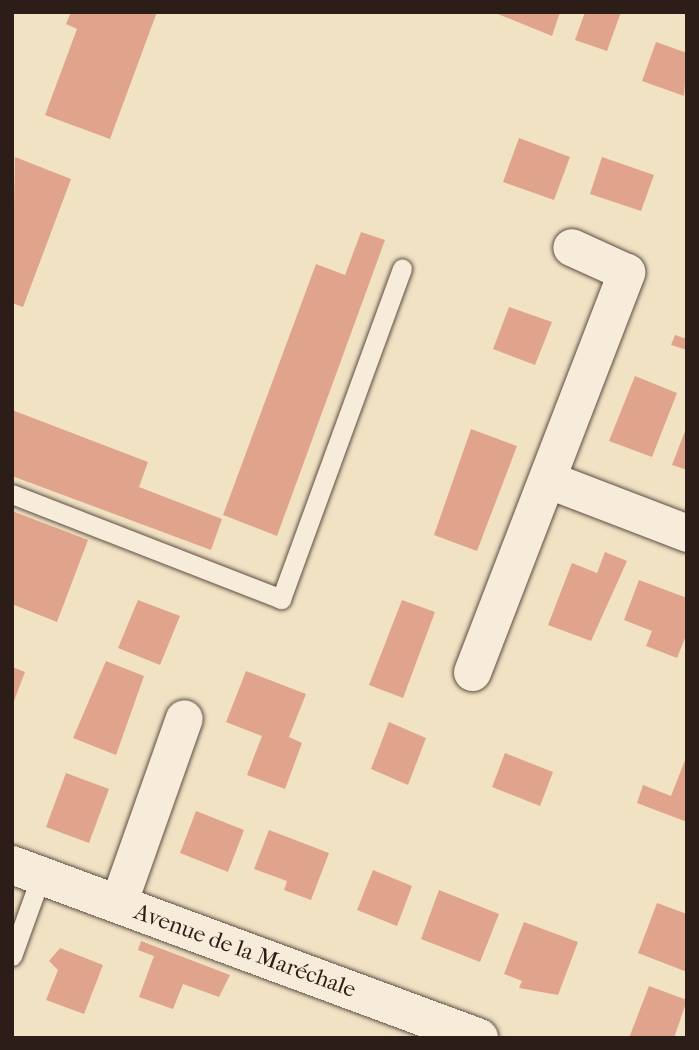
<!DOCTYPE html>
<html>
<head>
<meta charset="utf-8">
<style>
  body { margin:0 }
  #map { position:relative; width:699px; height:1050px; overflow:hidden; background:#f1e2c4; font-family:"IM FELL French Canon",serif }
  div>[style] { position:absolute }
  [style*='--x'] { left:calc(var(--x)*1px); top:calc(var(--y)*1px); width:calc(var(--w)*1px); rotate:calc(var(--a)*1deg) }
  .building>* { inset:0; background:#e0a48c }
  .roads { filter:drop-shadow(0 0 2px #5e4e43) drop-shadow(0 0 2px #5e4e43) }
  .lane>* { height:19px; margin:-9.5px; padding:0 9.5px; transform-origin:9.5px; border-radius:9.5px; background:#f6ecd9 }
  .street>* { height:37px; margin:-18.5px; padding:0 18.5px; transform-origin:18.5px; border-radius:18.5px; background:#f6ecd9 }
  .secondary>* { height:38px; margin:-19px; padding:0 19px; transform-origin:19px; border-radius:19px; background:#f6ecd9 }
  span { translate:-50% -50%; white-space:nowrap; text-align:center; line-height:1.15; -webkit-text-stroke:5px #f6ecd9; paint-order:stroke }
  .street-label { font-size:23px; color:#2d1d18 }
  .frame { position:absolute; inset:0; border:14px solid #2d1d18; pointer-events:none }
</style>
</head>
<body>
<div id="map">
  <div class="building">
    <i style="clip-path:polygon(71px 12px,157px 12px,110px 139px,45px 115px,77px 29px,66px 24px)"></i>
    <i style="clip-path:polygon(493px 12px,560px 12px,552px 36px)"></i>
    <i style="clip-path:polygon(585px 12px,621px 12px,607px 51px,575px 40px)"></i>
    <i style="clip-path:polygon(656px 42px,687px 53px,684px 96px,642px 81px)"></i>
    <i style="clip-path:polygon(519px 138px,570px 157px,554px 200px,503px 182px)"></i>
    <i style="clip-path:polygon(15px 157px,71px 179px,23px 307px,12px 303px)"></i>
    <i style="clip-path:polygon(602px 157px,654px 175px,641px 211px,590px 194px)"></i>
    <i style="clip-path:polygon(361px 232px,385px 240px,277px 536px,223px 515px,316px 264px,345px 275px)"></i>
    <i style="clip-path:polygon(509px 307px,552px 322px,535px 365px,493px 349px)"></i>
    <i style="clip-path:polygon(675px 335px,687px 339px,687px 350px,671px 345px)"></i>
    <i style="clip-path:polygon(635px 376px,677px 393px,652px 457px,609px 441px)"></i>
    <i style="clip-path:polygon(12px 410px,148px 462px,139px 487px,222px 519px,211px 550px,12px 476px)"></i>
    <i style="clip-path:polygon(687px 426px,687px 470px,672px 465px)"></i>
    <i style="clip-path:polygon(471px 429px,517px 446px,477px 551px,434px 535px)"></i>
    <i style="clip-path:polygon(12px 511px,88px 540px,57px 622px,12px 604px)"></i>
    <i style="clip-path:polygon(605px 552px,627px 561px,591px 641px,548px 625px,572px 563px,597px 573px)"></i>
    <i style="clip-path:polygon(639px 580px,687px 598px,687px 633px,677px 658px,646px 646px,652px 631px,624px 620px)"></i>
    <i style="clip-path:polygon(138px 600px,180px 616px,160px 665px,118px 648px)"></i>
    <i style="clip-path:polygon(402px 600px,435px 612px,403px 698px,369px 685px)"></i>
    <i style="clip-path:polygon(106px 661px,144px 676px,116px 755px,73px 738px)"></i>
    <i style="clip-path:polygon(12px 667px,25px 672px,12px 706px)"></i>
    <i style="clip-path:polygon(246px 671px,306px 694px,289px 737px,302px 743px,285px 789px,247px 775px,262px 736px,226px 722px)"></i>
    <i style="clip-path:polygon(389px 722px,426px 738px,408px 785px,371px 769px)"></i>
    <i style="clip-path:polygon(505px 753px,553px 772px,540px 806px,492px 787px)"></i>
    <i style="clip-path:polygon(687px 755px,687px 822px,637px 803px,643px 785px,671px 796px)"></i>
    <i style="clip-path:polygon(66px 773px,109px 789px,89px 843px,46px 827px)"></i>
    <i style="clip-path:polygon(196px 811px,244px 830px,228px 872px,180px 853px)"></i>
    <i style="clip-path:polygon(269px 830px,329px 853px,311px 900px,284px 890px,287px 881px,254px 869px)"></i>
    <i style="clip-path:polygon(373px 870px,412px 886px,397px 926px,357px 910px)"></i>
    <i style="clip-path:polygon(439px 890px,499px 914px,480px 962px,421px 939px)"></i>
    <i style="clip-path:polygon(657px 903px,687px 914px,687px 972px,638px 953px)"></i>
    <i style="clip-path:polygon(524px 922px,578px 942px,558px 995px,519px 988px,522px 981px,504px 974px)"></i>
    <i style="clip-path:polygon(141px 941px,230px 975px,219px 997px,183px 984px,173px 1009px,139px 997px,154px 956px,138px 950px)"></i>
    <i style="clip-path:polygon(60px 948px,103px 965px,84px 1014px,46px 1000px,58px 970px,49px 961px)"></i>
    <i style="clip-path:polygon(649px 986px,687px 1000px,674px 1038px,629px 1038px)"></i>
  </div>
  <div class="roads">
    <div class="lane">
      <i style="--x:12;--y:494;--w:289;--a:21.3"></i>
      <i style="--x:281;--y:599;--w:352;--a:-69.9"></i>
      <i style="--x:12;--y:956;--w:85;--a:-70.1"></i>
    </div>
    <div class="street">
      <i style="--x:549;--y:480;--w:148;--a:21"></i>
      <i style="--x:472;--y:672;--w:429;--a:-68.9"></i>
      <i style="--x:626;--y:272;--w:60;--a:-155.6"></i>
      <i style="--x:118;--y:904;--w:197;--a:-70.5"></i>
    </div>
    <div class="secondary">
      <i style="--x:12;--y:865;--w:498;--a:20.3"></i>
    </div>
  </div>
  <div class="street-label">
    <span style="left:245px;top:951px;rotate:20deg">Avenue de la Maréchale</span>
  </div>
  <div class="frame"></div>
</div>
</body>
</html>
